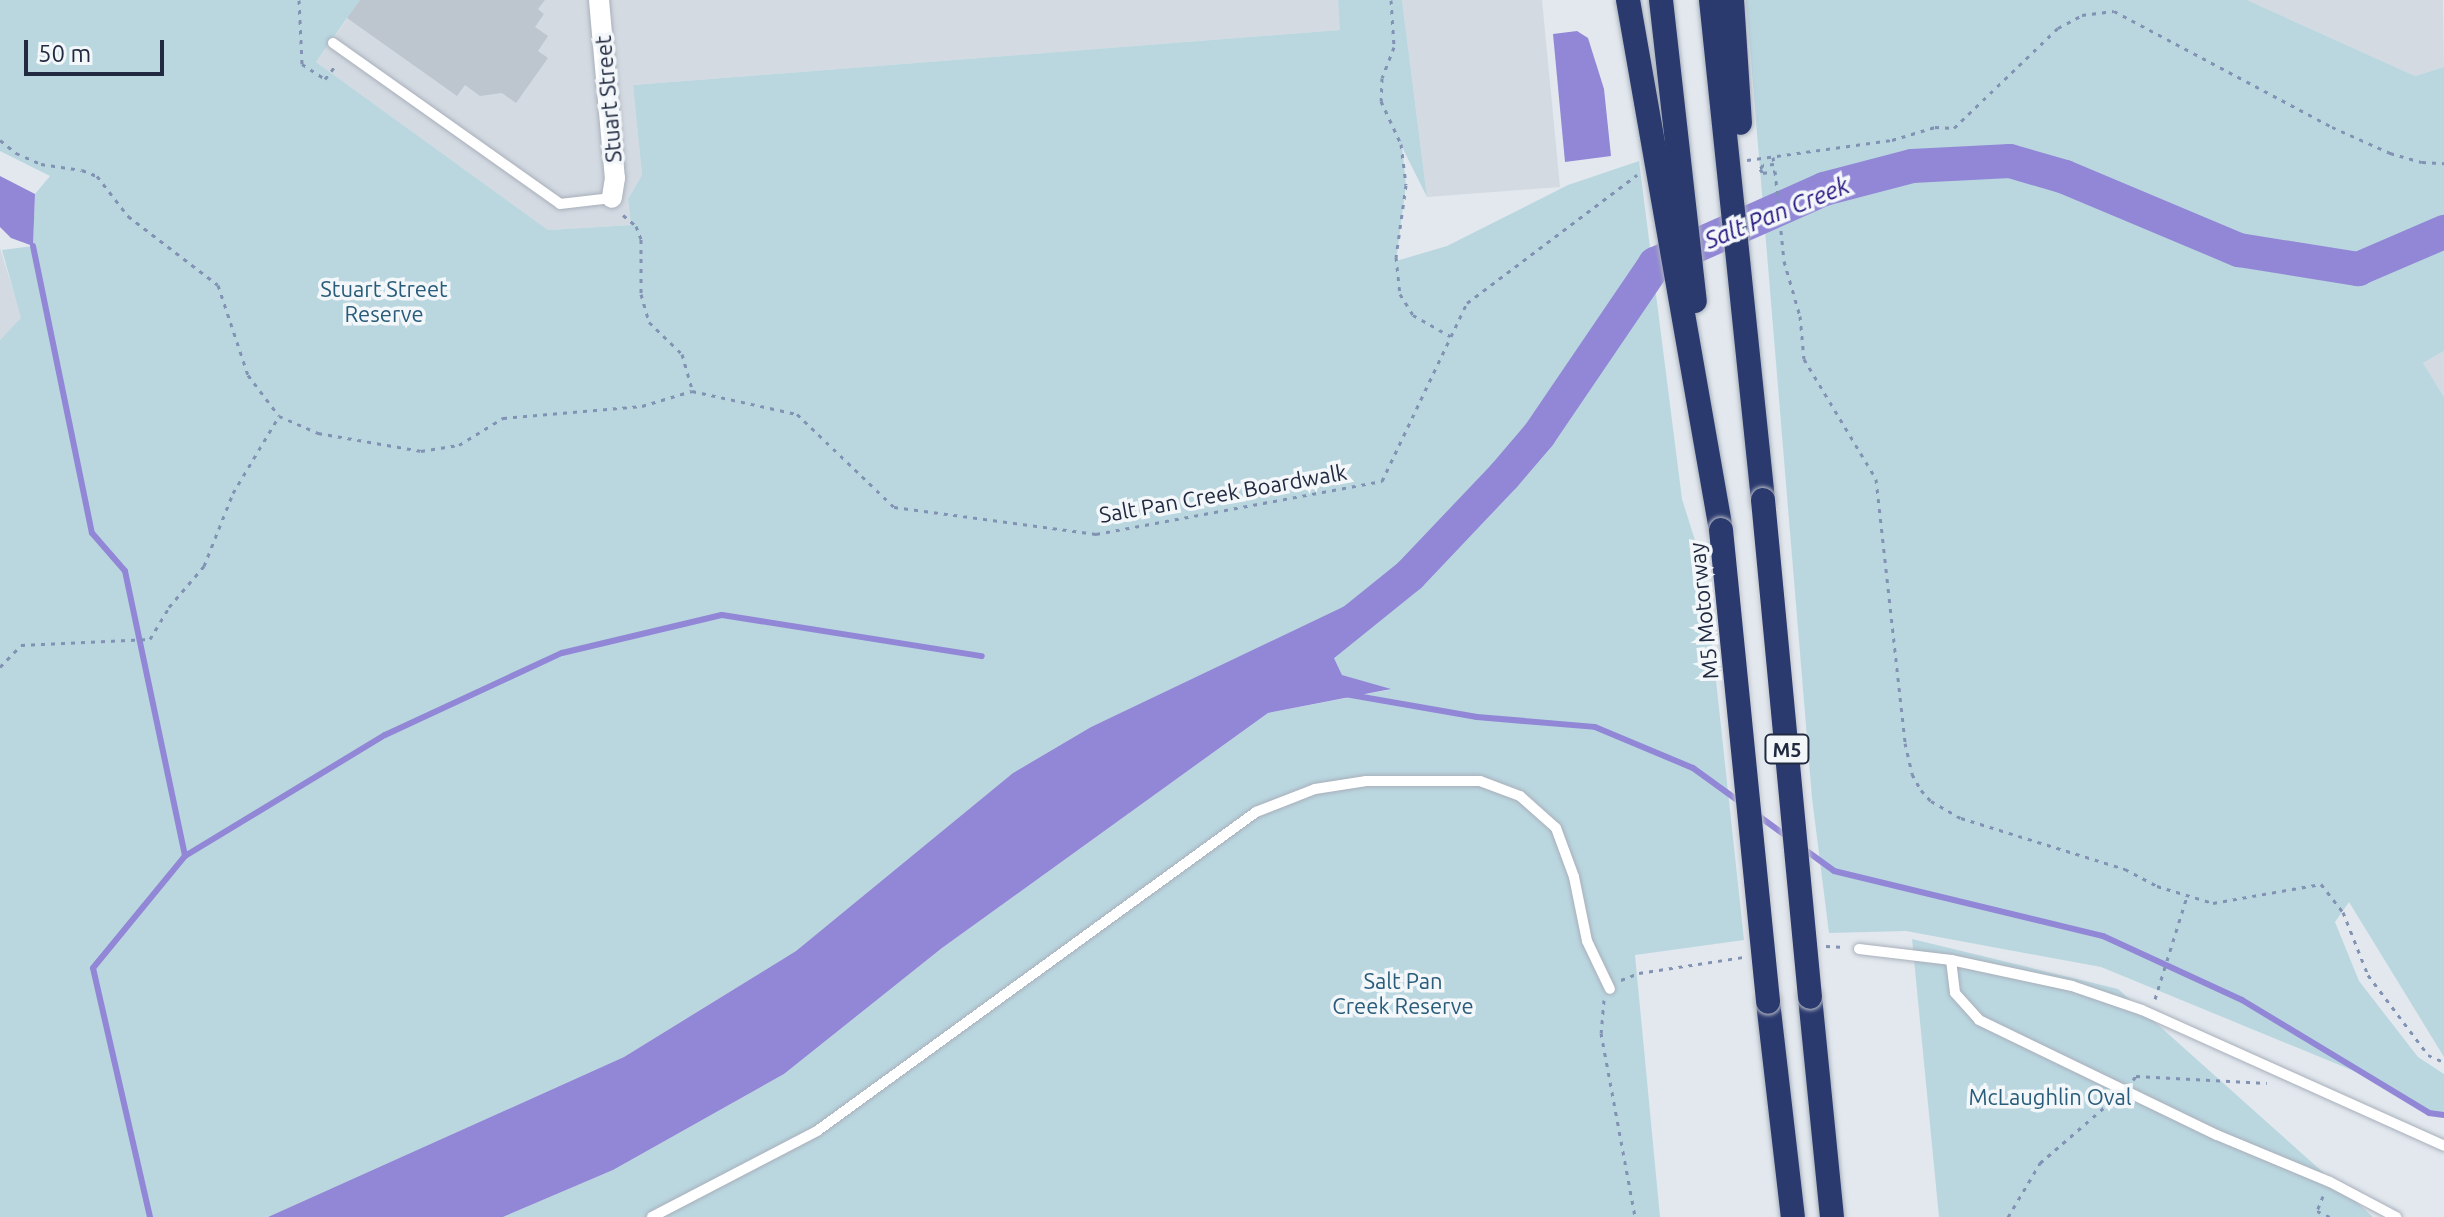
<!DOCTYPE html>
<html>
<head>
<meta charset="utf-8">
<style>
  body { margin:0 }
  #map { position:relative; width:2444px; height:1217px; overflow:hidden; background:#e2e8ee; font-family:Ubuntu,sans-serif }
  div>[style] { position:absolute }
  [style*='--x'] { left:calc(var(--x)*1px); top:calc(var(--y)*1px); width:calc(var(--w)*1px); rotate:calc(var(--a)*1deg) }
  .built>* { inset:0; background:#d3dae2 }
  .green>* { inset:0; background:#bad7e0 }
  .water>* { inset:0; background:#9187d6 }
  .stream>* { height:6px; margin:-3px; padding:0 3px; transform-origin:3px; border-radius:3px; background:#9187d6 }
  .river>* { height:34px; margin:-17px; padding:0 17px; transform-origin:17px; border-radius:17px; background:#9187d6 }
  .building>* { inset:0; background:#bdc6cf }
  .path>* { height:3px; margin-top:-1.5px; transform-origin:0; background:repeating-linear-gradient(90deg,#8192b3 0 4px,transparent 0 10px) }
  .roads { filter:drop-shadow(0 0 2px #a8afba) drop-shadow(0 0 2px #a8afba) }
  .service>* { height:10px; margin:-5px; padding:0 5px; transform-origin:5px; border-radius:5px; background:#fff }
  .minor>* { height:20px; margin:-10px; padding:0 10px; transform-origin:10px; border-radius:10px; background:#fff }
  .motorway>* { height:24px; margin:-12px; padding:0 12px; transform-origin:12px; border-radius:12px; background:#2a3a6f }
  .bridges { filter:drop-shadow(0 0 2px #c1c3ca) drop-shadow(0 0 2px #c1c3ca) }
  .motorway-bridge>* { height:24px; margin:-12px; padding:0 12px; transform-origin:12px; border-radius:12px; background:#2a3a6f }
  span { translate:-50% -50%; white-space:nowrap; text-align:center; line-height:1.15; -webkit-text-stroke:7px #f3f7fa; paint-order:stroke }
  .shield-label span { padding:2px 6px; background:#f3f7fa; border:2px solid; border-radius:6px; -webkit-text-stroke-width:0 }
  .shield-label { font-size:20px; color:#212a40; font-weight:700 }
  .street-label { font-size:22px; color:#212a40 }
  .park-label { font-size:22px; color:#285c7a }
  .water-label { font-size:24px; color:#261681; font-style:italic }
  .scale { position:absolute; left:24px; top:40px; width:140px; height:36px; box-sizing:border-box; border:4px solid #212a40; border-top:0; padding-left:10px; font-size:24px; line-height:28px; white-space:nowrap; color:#212a40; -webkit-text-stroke:6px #f3f7fa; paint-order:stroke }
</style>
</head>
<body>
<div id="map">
  <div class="built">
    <i style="clip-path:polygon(361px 0,1338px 0,1341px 30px,633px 85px,642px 175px,628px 199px,631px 225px,548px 230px,316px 62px)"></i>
    <i style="clip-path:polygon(1402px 0,1542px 0,1560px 187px,1427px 197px)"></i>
    <i style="clip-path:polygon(2247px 0,2443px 0,2444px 67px,2415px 76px)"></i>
    <i style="clip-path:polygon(0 248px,22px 319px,0 340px)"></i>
    <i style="clip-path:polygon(2444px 351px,2444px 397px,2423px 363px)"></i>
  </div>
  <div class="green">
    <i style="clip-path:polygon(0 0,360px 0,316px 62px,548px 230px,631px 225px,628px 199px,642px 175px,633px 85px,1340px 30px,1338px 0,1402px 0,1427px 197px,1402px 147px,1406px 185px,1396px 261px,1447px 246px,1568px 185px,1639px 161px,1682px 499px,1704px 569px,1744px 940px,1635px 955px,1660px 1217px,503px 1217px,613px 1170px,784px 1074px,942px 948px,1268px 713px,1388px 690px,1342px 675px,1325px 639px,1344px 607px,1091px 727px,1013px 773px,796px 951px,624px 1057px,268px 1217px,0 1217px,0 340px,21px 318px,2px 250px,33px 246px,35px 194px,50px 176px,0 151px)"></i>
    <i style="clip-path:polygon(1746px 0,2247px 0,2415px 76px,2444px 67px,2444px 351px,2423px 363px,2444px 397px,2444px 1057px,2349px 902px,2335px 922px,2359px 981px,2418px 1057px,2444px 1074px,2444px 1115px,2429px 1113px,2371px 1078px,2101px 967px,1906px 931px,1829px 933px,1812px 798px)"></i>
    <i style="clip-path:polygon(1912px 939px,2118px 989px,2373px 1217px,1939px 1217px)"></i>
  </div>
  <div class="water">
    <i style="clip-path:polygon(1577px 31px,1588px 38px,1604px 89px,1611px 156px,1565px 162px,1553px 34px)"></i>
    <i style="clip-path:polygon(0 176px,35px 194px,33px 246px,11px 238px,0 227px)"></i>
    <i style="clip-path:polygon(1345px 606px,1325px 639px,1342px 675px,1391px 689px,1268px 713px,942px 948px,784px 1074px,613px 1170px,503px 1217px,268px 1217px,624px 1057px,796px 951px,1013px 773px,1091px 727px)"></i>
  </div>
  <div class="stream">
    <i style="--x:33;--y:246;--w:293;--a:78.4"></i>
    <i style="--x:92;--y:533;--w:50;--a:49"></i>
    <i style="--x:125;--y:571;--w:291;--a:78.1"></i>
    <i style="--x:1345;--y:694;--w:134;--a:9.9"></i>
    <i style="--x:1477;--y:717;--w:118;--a:4.8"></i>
    <i style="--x:1595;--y:727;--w:106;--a:22.7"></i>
    <i style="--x:1693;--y:768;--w:58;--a:35.9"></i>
    <i style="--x:1756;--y:814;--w:41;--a:36"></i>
    <i style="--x:1804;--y:849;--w:37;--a:36"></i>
    <i style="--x:1834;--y:871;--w:277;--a:13.6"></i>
    <i style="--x:2103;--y:936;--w:153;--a:24.7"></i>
    <i style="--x:2242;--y:1000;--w:218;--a:31.1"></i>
    <i style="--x:2429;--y:1113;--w:15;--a:8"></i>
    <i style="--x:150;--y:1217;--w:255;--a:-102.9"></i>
    <i style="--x:93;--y:968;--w:145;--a:-50.6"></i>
    <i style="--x:185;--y:856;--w:234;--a:-31.2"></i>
    <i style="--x:385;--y:735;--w:195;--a:-24.9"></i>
    <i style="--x:562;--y:653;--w:164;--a:-13.4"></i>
    <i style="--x:722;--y:615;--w:263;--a:9"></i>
  </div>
  <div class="river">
    <i style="--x:1291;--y:671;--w:153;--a:-38.9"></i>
    <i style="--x:1410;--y:575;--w:137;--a:-46.5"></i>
    <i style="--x:1504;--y:476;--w:54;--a:-49.5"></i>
    <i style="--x:1539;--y:435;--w:207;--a:-55.8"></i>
    <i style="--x:1655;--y:264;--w:185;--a:-23.9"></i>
    <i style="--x:1824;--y:189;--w:91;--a:-14.6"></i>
    <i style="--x:1912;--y:166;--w:98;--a:-2.9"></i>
    <i style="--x:2010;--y:161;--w:57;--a:16.2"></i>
    <i style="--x:2065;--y:177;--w:189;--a:22.8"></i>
    <i style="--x:2239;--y:250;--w:121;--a:9.1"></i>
    <i style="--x:2358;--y:269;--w:94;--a:-23.3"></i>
  </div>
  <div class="building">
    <i style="clip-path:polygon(360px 0,545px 0,538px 9px,544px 14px,535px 27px,548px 36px,538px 51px,548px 58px,516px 103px,502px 93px,480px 96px,465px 85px,457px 96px,347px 18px)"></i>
  </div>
  <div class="path">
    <i style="--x:299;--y:0;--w:64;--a:87.3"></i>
    <i style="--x:302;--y:64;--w:27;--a:33"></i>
    <i style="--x:325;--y:79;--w:18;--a:-52"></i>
    <i style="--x:1391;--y:0;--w:47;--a:86.3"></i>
    <i style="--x:1394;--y:47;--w:33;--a:111"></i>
    <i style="--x:1382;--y:78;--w:23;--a:92"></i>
    <i style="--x:1381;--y:101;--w:47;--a:65.1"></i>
    <i style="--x:1401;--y:144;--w:41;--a:83"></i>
    <i style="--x:1406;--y:185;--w:73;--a:97.9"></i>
    <i style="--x:1396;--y:257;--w:37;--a:84"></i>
    <i style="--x:1400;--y:294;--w:25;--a:58"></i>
    <i style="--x:1413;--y:315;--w:43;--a:29.6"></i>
    <i style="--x:0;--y:140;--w:21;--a:39"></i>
    <i style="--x:16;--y:153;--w:27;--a:24"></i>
    <i style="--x:41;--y:164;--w:41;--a:8.3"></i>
    <i style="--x:82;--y:170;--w:16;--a:22"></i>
    <i style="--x:97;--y:176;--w:51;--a:52.2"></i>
    <i style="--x:128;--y:216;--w:113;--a:37.5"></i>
    <i style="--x:218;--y:285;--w:95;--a:71.6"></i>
    <i style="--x:248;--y:375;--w:51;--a:52.9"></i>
    <i style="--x:1773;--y:157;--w:7;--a:82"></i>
    <i style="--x:1774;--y:164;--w:11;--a:175"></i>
    <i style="--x:1763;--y:165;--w:5;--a:127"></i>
    <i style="--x:1760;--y:169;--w:5;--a:53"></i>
    <i style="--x:1763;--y:173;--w:12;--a:-9"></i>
    <i style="--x:1775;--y:171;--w:90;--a:84.3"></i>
    <i style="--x:1784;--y:261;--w:57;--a:73.8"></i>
    <i style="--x:1800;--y:316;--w:43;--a:84.7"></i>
    <i style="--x:1804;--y:359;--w:140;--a:59"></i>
    <i style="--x:1876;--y:479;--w:266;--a:83.7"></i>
    <i style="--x:1905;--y:743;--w:32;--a:77"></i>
    <i style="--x:1912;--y:774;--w:18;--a:61"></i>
    <i style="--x:1921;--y:790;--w:15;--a:48"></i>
    <i style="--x:1931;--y:801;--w:34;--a:30"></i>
    <i style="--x:1961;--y:818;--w:172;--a:17.3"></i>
    <i style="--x:2125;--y:869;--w:36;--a:28"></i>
    <i style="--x:2157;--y:886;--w:59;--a:16.9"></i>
    <i style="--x:2213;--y:903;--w:110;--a:-10"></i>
    <i style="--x:2321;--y:884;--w:36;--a:52"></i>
    <i style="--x:2343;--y:912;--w:68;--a:68.4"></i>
    <i style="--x:2368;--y:975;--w:100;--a:53.1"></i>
    <i style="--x:2428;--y:1055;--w:17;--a:24"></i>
    <i style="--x:1747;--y:160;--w:146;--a:-7.9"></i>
    <i style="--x:1892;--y:140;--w:45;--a:-16.8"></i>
    <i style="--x:1935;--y:127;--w:19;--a:3"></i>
    <i style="--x:1954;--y:128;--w:144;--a:-43.9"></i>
    <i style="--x:2058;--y:28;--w:27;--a:-28"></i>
    <i style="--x:2082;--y:15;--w:32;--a:-7"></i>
    <i style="--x:2114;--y:11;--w:247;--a:28"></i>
    <i style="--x:2332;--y:127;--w:64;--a:24.1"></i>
    <i style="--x:2390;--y:153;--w:33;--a:16"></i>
    <i style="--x:2422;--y:162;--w:22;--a:3"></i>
    <i style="--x:623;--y:215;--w:17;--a:40"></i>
    <i style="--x:636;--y:226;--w:14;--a:69"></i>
    <i style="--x:641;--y:239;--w:55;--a:90"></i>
    <i style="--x:641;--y:294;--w:29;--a:74"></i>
    <i style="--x:649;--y:322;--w:46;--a:44.1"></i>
    <i style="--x:682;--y:354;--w:37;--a:74"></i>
    <i style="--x:0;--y:667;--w:30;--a:-46"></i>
    <i style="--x:21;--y:645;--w:129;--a:-2.7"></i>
    <i style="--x:150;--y:639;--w:37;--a:-59"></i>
    <i style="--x:169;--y:607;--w:54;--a:-49.5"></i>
    <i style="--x:204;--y:566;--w:79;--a:-68.3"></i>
    <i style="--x:233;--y:493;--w:90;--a:-59.1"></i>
    <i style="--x:279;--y:416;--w:43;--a:23.6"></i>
    <i style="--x:318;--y:433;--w:105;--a:9.9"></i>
    <i style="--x:421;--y:451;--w:38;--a:-9"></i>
    <i style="--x:459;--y:445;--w:52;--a:-31.5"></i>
    <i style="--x:503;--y:418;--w:140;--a:-4.9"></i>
    <i style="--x:642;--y:406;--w:52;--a:-16.7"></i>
    <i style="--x:692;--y:391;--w:107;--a:12.4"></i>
    <i style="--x:797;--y:414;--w:134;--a:43.8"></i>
    <i style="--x:894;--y:507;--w:204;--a:7.6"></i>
    <i style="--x:1096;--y:534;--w:291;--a:-10.5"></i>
    <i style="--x:1382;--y:481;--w:197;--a:-64.5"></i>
    <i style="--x:1467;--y:303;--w:213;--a:-37"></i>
    <i style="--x:1826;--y:946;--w:20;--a:3"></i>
    <i style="--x:1621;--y:980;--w:19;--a:-21"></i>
    <i style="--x:1639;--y:973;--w:105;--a:-8.7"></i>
    <i style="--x:2155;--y:999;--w:108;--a:-72.7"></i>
    <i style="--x:1604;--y:1000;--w:33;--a:95"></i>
    <i style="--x:1601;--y:1033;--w:187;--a:79.5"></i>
    <i style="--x:2133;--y:1080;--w:5;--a:-53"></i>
    <i style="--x:2136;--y:1076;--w:131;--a:3.1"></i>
    <i style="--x:2323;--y:1196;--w:16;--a:112"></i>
    <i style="--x:2317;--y:1211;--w:14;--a:25"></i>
    <i style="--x:2008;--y:1217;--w:63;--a:-59.3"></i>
    <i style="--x:2040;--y:1163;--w:98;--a:-40.9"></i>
  </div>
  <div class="roads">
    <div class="service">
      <i style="--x:333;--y:43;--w:278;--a:35.3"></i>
      <i style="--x:560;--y:204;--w:52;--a:-6.6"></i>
      <i style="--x:1859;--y:949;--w:93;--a:6.8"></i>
      <i style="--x:1951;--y:960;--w:124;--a:12.1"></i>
      <i style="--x:2072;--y:986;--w:74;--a:18.9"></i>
      <i style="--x:2142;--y:1010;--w:331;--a:24.2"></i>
      <i style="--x:1951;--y:960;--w:33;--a:83"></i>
      <i style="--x:1955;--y:993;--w:36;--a:48"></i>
      <i style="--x:1979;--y:1020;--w:264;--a:25.8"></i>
      <i style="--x:2217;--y:1135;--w:122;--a:22.6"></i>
      <i style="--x:2330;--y:1182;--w:75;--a:27.9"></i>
      <i style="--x:652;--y:1217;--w:186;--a:-27.5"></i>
      <i style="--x:817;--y:1131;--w:543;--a:-36"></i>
      <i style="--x:1256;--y:812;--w:63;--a:-21.3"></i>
      <i style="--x:1315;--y:789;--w:52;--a:-8.9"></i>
      <i style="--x:1366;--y:781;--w:114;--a:0"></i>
      <i style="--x:1480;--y:781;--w:43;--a:20.6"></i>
      <i style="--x:1520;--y:796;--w:48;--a:41.6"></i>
      <i style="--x:1556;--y:828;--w:52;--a:69.8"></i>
      <i style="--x:1574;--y:877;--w:65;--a:78.5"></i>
      <i style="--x:1587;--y:941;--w:53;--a:64.4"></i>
    </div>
    <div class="minor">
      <i style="--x:599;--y:0;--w:179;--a:84.9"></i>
      <i style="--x:615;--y:178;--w:20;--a:99"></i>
    </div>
    <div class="motorway">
      <i style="--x:1628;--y:0;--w:538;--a:80.05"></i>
      <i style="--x:1661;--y:0;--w:303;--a:83.6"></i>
      <i style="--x:1711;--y:0;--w:503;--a:84.06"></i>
      <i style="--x:1732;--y:0;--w:123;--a:86.3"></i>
      <i style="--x:1810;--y:997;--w:221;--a:84.3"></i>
      <i style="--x:1768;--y:1002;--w:216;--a:83.4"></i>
    </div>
  </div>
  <div class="bridges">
    <div class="motorway-bridge">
      <i style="--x:1763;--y:500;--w:499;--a:84.6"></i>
      <i style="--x:1721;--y:530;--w:474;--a:84.3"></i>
    </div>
  </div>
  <div class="shield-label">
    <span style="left:1787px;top:749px">M5</span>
  </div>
  <div class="street-label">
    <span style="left:608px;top:99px;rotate:-95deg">Stuart Street</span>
    <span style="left:1223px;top:493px;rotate:-10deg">Salt Pan Creek Boardwalk</span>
    <span style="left:1703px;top:611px;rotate:-96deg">M5 Motorway</span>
  </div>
  <div class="park-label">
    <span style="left:384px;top:301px">Stuart Street<br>Reserve</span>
    <span style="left:1403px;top:993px">Salt Pan<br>Creek Reserve</span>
    <span style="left:2050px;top:1097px">McLaughlin Oval</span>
  </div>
  <div class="water-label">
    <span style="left:1777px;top:213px;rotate:-22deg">Salt Pan Creek</span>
  </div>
  <div class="scale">50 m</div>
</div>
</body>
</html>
